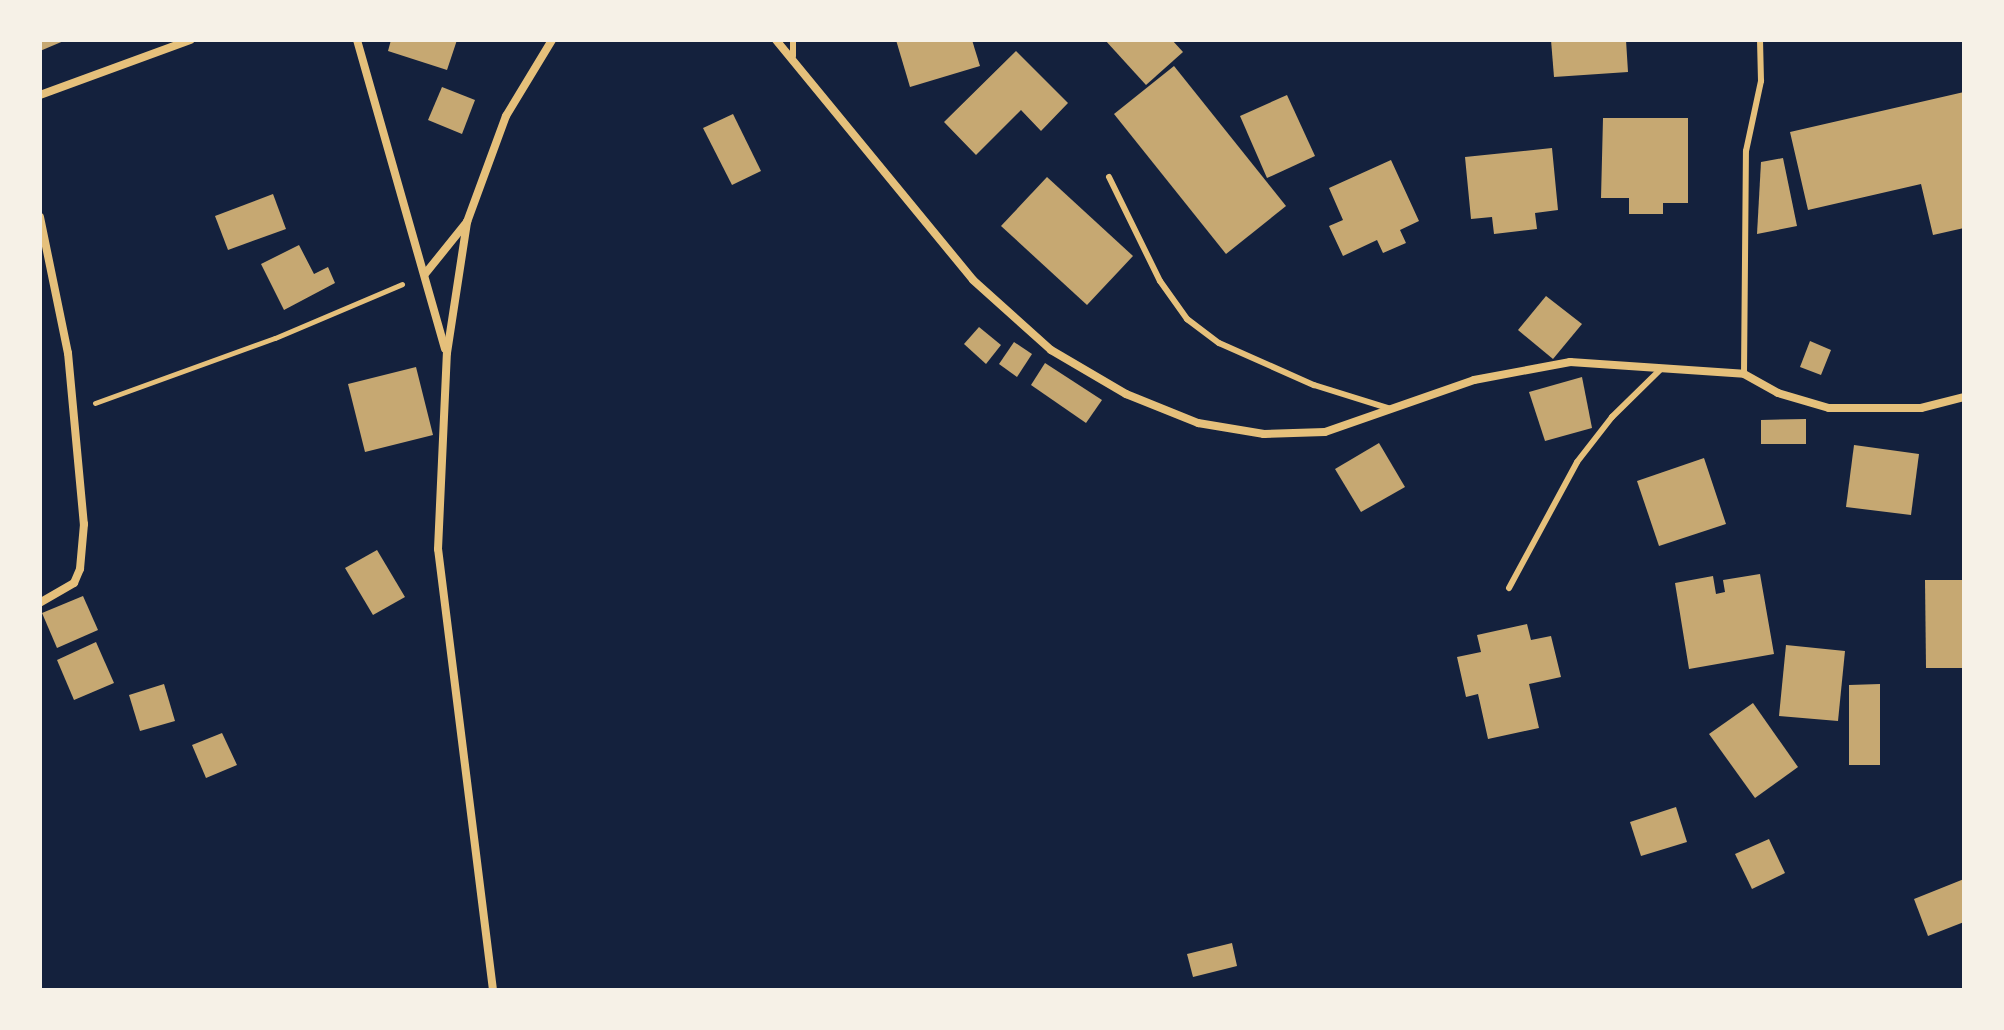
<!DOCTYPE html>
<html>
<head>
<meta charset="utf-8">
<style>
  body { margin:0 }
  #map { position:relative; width:2004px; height:1030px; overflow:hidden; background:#14213d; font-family:"PT Sans",sans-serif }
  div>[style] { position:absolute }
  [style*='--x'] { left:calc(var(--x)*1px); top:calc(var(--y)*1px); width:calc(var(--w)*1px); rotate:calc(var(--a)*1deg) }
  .building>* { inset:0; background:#c6a872 }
  .path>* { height:5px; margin:-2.5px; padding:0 2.5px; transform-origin:2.5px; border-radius:2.5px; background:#e5c07b }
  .service>* { height:6px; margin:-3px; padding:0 3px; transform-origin:3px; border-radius:3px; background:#e5c07b }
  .minor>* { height:8px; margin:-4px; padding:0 4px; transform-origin:4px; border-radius:4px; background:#e5c07b }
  span { translate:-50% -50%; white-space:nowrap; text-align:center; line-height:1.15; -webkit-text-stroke:8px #f6f1e7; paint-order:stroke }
  .frame { position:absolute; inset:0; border:42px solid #f6f1e7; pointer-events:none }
</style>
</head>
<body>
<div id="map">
  <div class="building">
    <i style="clip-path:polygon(40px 40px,66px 40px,40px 51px)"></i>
    <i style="clip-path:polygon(391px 40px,457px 40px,447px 70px,388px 51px)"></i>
    <i style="clip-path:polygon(896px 40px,972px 40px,980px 66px,910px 87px)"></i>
    <i style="clip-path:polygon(1105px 40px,1172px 40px,1183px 52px,1146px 85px)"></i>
    <i style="clip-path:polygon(1551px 40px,1626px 40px,1628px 72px,1554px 77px)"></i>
    <i style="clip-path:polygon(1016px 51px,1068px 103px,1041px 131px,1021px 110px,976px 155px,944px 122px)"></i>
    <i style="clip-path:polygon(1174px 66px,1286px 206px,1226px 254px,1114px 114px)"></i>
    <i style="clip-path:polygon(442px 87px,475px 100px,462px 134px,428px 120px)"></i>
    <i style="clip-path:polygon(1964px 92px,1964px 228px,1933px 235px,1921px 184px,1808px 210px,1790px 132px)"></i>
    <i style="clip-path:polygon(1287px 95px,1315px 156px,1267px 178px,1240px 116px)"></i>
    <i style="clip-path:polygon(733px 114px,761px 171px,732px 185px,703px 128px)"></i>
    <i style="clip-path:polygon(1603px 118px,1688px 118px,1688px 203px,1663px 203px,1663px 214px,1629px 214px,1629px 198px,1601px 198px)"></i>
    <i style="clip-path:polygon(1552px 148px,1558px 210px,1535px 213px,1537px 229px,1494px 234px,1492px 217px,1471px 219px,1465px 157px)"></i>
    <i style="clip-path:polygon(1783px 158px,1797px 226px,1757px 234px,1761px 162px)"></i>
    <i style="clip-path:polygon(1391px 160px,1419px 221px,1400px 230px,1406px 243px,1383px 253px,1377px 240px,1343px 256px,1329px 226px,1343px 220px,1329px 188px)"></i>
    <i style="clip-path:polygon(1047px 177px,1133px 256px,1087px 305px,1001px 226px)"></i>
    <i style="clip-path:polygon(273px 194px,286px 229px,228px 250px,215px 216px)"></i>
    <i style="clip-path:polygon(299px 245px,314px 274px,328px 267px,335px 283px,284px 310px,261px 264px)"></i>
    <i style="clip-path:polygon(1546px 296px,1582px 324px,1553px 359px,1518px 330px)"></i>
    <i style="clip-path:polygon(979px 327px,1001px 345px,986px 364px,964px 344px)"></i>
    <i style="clip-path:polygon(1810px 341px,1831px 350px,1821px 375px,1800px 367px)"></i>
    <i style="clip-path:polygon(1014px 342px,1032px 354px,1017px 377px,999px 364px)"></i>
    <i style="clip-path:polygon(1045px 363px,1102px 400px,1086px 423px,1031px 385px)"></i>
    <i style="clip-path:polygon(416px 367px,433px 435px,365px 452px,348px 384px)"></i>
    <i style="clip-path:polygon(1582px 377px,1592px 428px,1545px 441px,1529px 392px)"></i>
    <i style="clip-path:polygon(1806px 419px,1806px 444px,1761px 444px,1761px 420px)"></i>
    <i style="clip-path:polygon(1379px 443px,1405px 487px,1361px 512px,1335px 469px)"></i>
    <i style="clip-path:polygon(1854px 445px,1919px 454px,1911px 515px,1846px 507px)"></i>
    <i style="clip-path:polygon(1704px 458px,1726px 524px,1659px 546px,1637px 481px)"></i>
    <i style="clip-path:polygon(377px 550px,405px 597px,373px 615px,345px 568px)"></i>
    <i style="clip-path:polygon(1760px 574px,1774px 654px,1689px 669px,1675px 583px,1713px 576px,1716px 594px,1725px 592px,1723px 580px)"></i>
    <i style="clip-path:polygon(1925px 580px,1964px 580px,1964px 668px,1926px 668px)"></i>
    <i style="clip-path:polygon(83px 596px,98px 630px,57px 648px,42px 613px)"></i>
    <i style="clip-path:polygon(1527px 624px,1531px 640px,1551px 636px,1561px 677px,1529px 684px,1539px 728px,1488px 739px,1478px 694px,1466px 697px,1457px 657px,1481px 652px,1477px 635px)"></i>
    <i style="clip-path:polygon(96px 642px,114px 683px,74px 700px,57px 660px)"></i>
    <i style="clip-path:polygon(1786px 645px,1845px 651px,1838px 721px,1779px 716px)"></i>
    <i style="clip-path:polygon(164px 684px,175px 721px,140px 731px,129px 695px)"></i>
    <i style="clip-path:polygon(1880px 684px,1880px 765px,1849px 765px,1849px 685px)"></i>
    <i style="clip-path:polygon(1753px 703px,1798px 767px,1755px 798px,1709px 734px)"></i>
    <i style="clip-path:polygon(222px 733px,237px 765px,206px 778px,192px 745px)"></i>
    <i style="clip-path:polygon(1676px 807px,1687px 842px,1641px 856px,1630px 822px)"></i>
    <i style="clip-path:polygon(1769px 839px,1785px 873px,1752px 889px,1735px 854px)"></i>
    <i style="clip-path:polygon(1964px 879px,1964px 922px,1928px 936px,1914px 899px)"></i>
    <i style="clip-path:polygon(1232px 943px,1237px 966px,1193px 977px,1187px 954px)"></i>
  </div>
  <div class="path">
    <i style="--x:95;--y:403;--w:191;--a:-19.9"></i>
    <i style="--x:275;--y:338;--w:138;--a:-23"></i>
  </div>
  <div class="service">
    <i style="--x:793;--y:56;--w:16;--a:-90"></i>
    <i style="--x:1109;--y:177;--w:116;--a:63.9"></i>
    <i style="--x:1160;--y:281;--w:47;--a:54.6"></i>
    <i style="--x:1187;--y:319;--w:40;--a:37"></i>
    <i style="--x:1219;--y:343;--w:104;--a:23.9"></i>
    <i style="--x:1314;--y:385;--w:81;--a:17.3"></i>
    <i style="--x:1744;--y:374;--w:223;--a:-89.5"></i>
    <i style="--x:1746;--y:151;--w:72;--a:-77.9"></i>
    <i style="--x:1761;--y:81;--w:41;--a:-91.4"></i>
    <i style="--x:1509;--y:588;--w:143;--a:-61.6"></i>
    <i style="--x:1577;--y:462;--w:57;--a:-52.1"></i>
    <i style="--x:1612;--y:417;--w:69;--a:-44.4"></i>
  </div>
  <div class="minor">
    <i style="--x:357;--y:40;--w:321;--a:74.1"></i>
    <i style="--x:776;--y:40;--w:310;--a:50.6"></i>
    <i style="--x:973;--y:280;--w:105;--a:41.9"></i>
    <i style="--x:1051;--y:350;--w:87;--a:30.4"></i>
    <i style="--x:1126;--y:394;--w:78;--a:21.9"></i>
    <i style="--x:1198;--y:423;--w:67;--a:9.5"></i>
    <i style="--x:1264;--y:434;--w:61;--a:-1.9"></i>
    <i style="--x:1325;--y:432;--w:158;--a:-19.2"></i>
    <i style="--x:1474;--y:380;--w:98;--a:-10.6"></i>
    <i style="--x:1570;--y:362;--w:174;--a:3.9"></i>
    <i style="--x:1744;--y:374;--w:39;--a:29"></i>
    <i style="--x:1778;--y:393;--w:53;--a:16.4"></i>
    <i style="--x:1829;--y:408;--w:92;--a:0"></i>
    <i style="--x:1921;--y:408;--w:44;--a:-14.3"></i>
    <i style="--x:40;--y:95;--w:160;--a:-20.1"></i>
    <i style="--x:40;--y:217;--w:139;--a:78.4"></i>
    <i style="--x:68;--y:353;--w:172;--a:84.7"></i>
    <i style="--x:84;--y:524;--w:45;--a:95.1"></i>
    <i style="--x:80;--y:569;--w:15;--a:113"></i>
    <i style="--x:74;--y:583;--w:39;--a:150"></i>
    <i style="--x:425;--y:274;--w:67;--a:-51.1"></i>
    <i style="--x:493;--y:990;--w:444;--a:-97.1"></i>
    <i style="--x:438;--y:549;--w:196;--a:-87.4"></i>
    <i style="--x:447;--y:353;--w:133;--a:-81.3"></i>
    <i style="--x:467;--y:222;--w:113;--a:-69.8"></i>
    <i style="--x:506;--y:116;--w:89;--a:-58.8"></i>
  </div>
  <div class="frame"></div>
</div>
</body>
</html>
